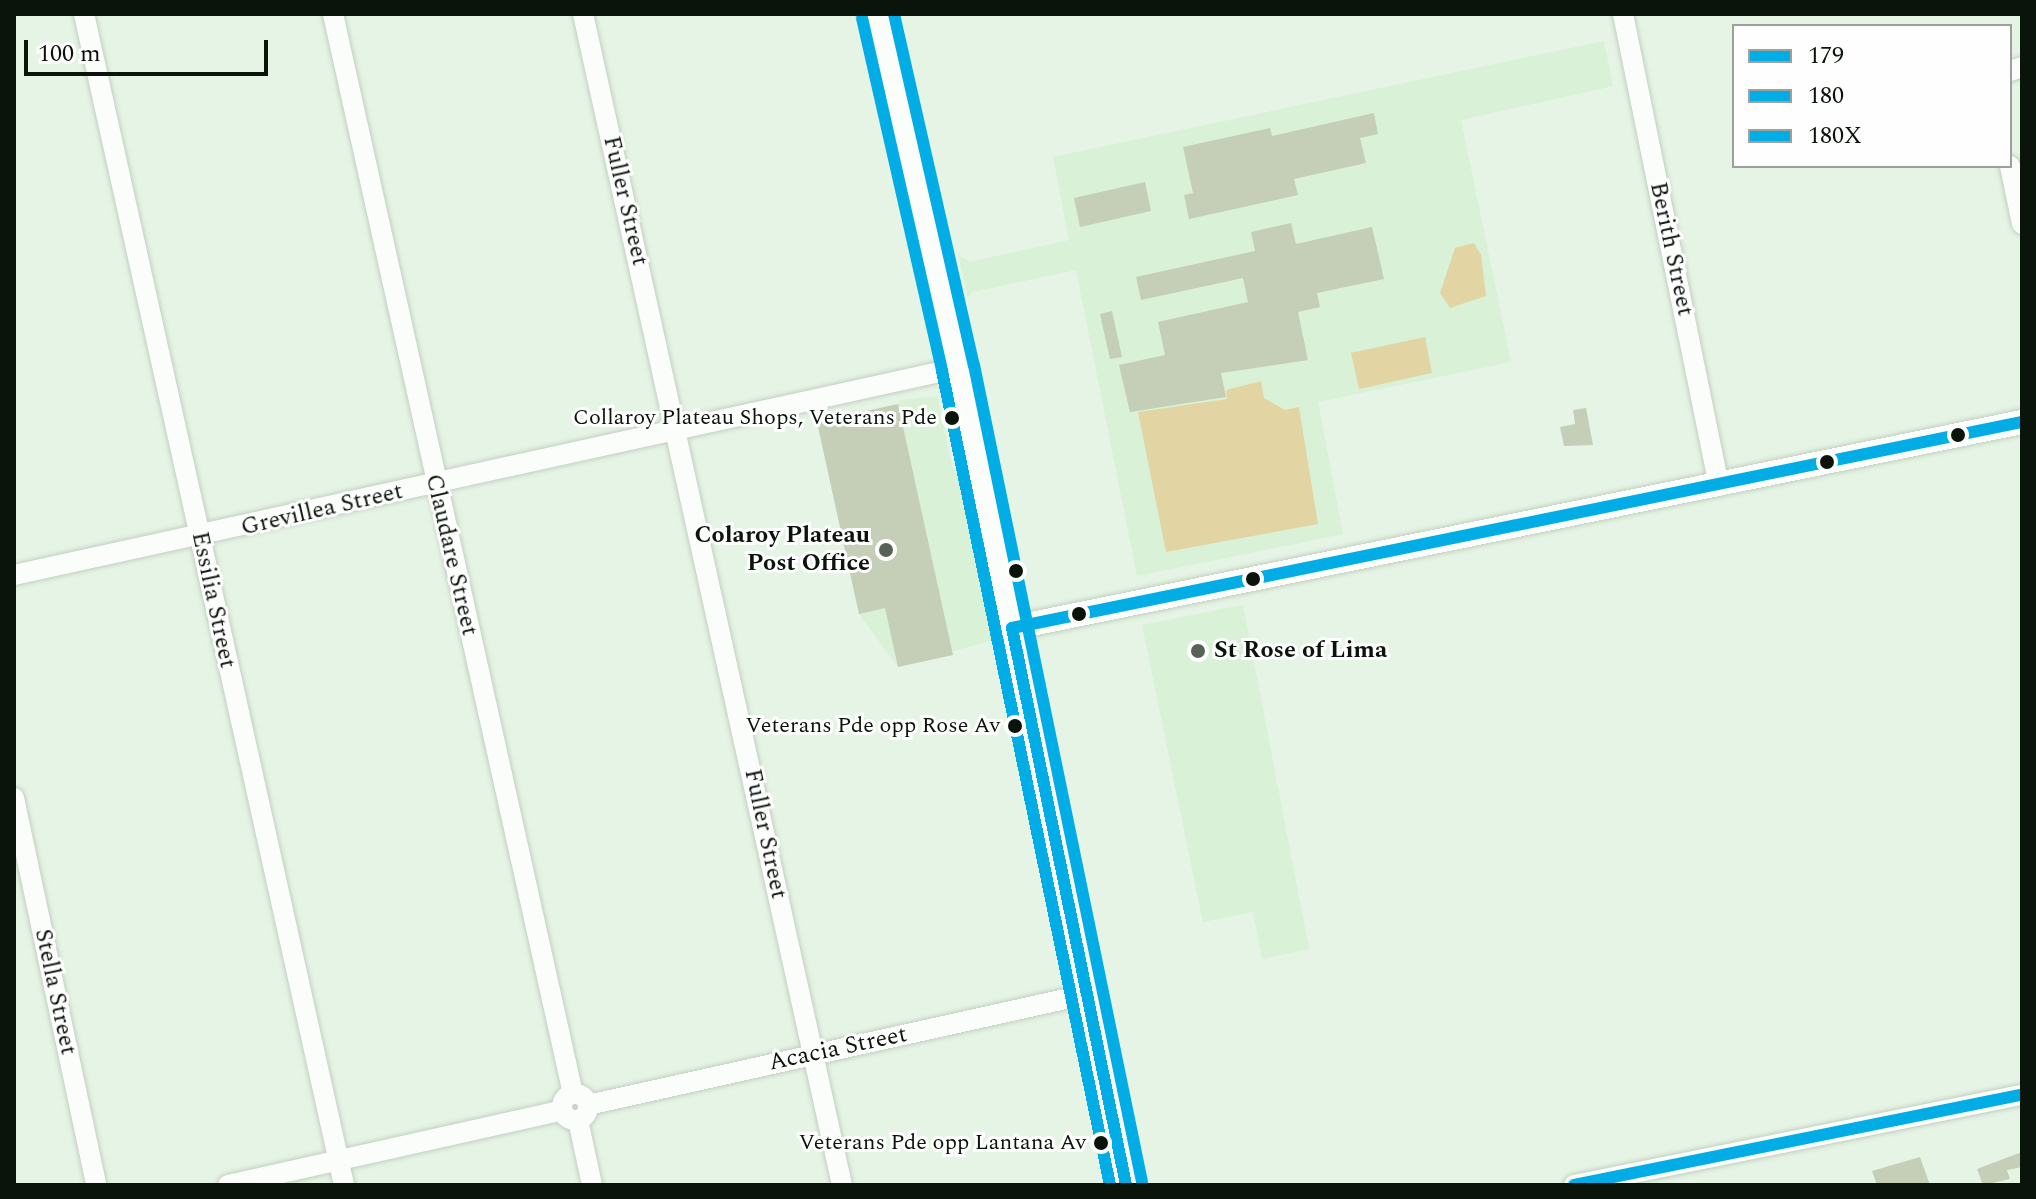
<!DOCTYPE html>
<html>
<head>
<meta charset="utf-8">
<style>
  body { margin:0 }
  #map { position:relative; width:2036px; height:1199px; overflow:hidden; background:#e5f4e4; font-family:Spectral,serif }
  div>[style] { position:absolute }
  [style*='--x'] { left:calc(var(--x)*1px); top:calc(var(--y)*1px); width:calc(var(--w)*1px); rotate:calc(var(--a)*1deg) }
  .built>* { inset:0; background:#d8f1d7 }
  .green>* { inset:0; background:#e2d5a3 }
  .building>* { inset:0; background:#c5ceb6 }
  .roads { filter:drop-shadow(0 0 2px #c3cfc2) drop-shadow(0 0 2px #c3cfc2) }
  .minor>* { height:20px; margin:-10px; padding:0 10px; transform-origin:10px; border-radius:10px; background:#fbfdfb }
  .minor>.ring { margin:-10px; padding:0; box-sizing:content-box; background:none; border:20px solid #fbfdfb; border-radius:50% }
  .tertiary>* { height:24px; margin:-12px; padding:0 12px; transform-origin:12px; border-radius:12px; background:#fbfdfb }
  .bus-1>* { height:12px; margin:-6px; padding:0 6px; transform-origin:6px; border-radius:6px; background:#01ade4 }
  .bus-2>* { height:12px; margin:-6px; padding:0 6px; transform-origin:6px; border-radius:6px; background:#01ade4 }
  .bus-3>* { height:12px; margin:-6px; padding:0 6px; transform-origin:6px; border-radius:6px; background:#01ade4 }
  .dots>* { width:22px; height:22px; translate:-50% -50%; box-sizing:border-box; border:4px solid #fefefe; border-radius:50% }
  span { translate:-50% -50%; white-space:nowrap; text-align:center; line-height:1.15; -webkit-text-stroke:6px #fefefe; paint-order:stroke }
  .bus-label { font-size:22px; color:#0b140b }
  .right { translate:-100% -50%; text-align:right }
  .street-label { font-size:24px; color:#0b140b }
  .poi-label { font-size:24px; color:#0b140b; font-weight:700 }
  .left { translate:0 -50%; text-align:left }
  .frame { position:absolute; inset:0; border:16px solid #0b140b; pointer-events:none }
  .legend { position:absolute; left:1732px; top:24px; width:280px; height:144px; box-sizing:border-box; background:#fefefe; border:2px solid #9da09d; margin:0; padding:10px 14px; list-style:none; font-size:24px; color:#0b140b }
  .legend li { display:flex; align-items:center; gap:16px; height:40px }
  .legend b { width:40px; border:2px solid #9da09d }
  .scale { position:absolute; left:24px; top:40px; width:244px; height:36px; box-sizing:border-box; border:4px solid #0b140b; border-top:0; padding-left:10px; font-size:24px; line-height:28px; white-space:nowrap; color:#0b140b; -webkit-text-stroke:6px #fefefe; paint-order:stroke }
</style>
</head>
<body>
<div id="map">
  <div class="built">
    <i style="clip-path:polygon(1604px 41px,1613px 86px,1461px 120px,1511px 362px,1318px 402px,1343px 534px,1137px 576px,1076px 270px,972px 292px,968px 298px,958px 254px,969px 262px,1069px 240px,1053px 157px)"></i>
    <i style="clip-path:polygon(937px 396px,952px 466px,965px 491px,996px 639px,898px 667px,859px 614px,817px 422px,898px 404px,899px 400px)"></i>
    <i style="clip-path:polygon(1243px 605px,1309px 949px,1262px 959px,1253px 912px,1203px 922px,1142px 625px)"></i>
  </div>
  <div class="green">
    <i style="clip-path:polygon(1474px 243px,1481px 255px,1486px 296px,1450px 308px,1440px 293px,1455px 248px)"></i>
    <i style="clip-path:polygon(1425px 337px,1432px 373px,1359px 389px,1351px 353px)"></i>
    <i style="clip-path:polygon(1261px 381px,1264px 398px,1285px 410px,1299px 407px,1318px 524px,1166px 552px,1138px 412px,1227px 399px,1226px 390px)"></i>
  </div>
  <div class="building">
    <i style="clip-path:polygon(1374px 113px,1378px 134px,1360px 138px,1366px 163px,1294px 179px,1298px 195px,1189px 219px,1184px 195px,1193px 193px,1183px 147px,1270px 128px,1272px 136px)"></i>
    <i style="clip-path:polygon(1145px 182px,1151px 211px,1080px 227px,1074px 198px)"></i>
    <i style="clip-path:polygon(1291px 223px,1296px 244px,1372px 227px,1384px 279px,1317px 293px,1320px 307px,1298px 312px,1308px 360px,1221px 373px,1226px 397px,1130px 412px,1119px 365px,1165px 355px,1158px 322px,1248px 302px,1243px 278px,1141px 300px,1136px 277px,1255px 251px,1251px 232px)"></i>
    <i style="clip-path:polygon(1112px 311px,1122px 357px,1110px 359px,1100px 314px)"></i>
    <i style="clip-path:polygon(898px 404px,953px 655px,898px 667px,885px 608px,859px 614px,817px 422px)"></i>
    <i style="clip-path:polygon(1586px 408px,1593px 445px,1564px 446px,1560px 427px,1575px 424px,1573px 410px)"></i>
    <i style="clip-path:polygon(2022px 1152px,2022px 1167px,2007px 1170px,2010px 1179px,1983px 1185px,1977px 1169px)"></i>
    <i style="clip-path:polygon(1920px 1157px,1930px 1185px,1877px 1185px,1872px 1171px)"></i>
  </div>
  <div class="roads">
    <div class="minor">
      <i style="--x:84;--y:14;--w:1200;--a:77.48"></i>
      <i style="--x:333;--y:14;--w:1106;--a:77.47"></i>
      <i style="--x:583;--y:14;--w:1199;--a:77.53"></i>
      <i style="--x:1623;--y:14;--w:480;--a:78.5"></i>
      <i style="--x:2010;--y:71;--w:13;--a:-18"></i>
      <i style="--x:2010;--y:166;--w:59;--a:78.3"></i>
      <i style="--x:14;--y:575;--w:966;--a:-12.37"></i>
      <i style="--x:14;--y:798;--w:396;--a:78"></i>
      <i class="ring" style="left:562px;top:1094px;width:6px;height:6px"></i>
      <i style="--x:588;--y:1105;--w:512;--a:-12.52"></i>
      <i style="--x:578;--y:1120;--w:66;--a:77.8"></i>
      <i style="--x:228;--y:1185;--w:343;--a:-12.6"></i>
      <i style="--x:1574;--y:1185;--w:457;--a:-11.4"></i>
    </div>
    <div class="tertiary">
      <i style="--x:878;--y:14;--w:363;--a:77.3"></i>
      <i style="--x:958;--y:368;--w:834;--a:78.38"></i>
      <i style="--x:1012;--y:628;--w:1031;--a:-11.53"></i>
    </div>
  </div>
  <div class="bus-1">
    <i style="--x:1012;--y:628;--w:1031;--a:-11.53"></i>
    <i style="--x:1012;--y:628;--w:569;--a:78.43"></i>
    <i style="--x:1574;--y:1185;--w:457;--a:-11.4"></i>
  </div>
  <div class="bus-2">
    <i style="--x:862;--y:18;--w:362;--a:77.2"></i>
    <i style="--x:942;--y:371;--w:831;--a:78.34"></i>
  </div>
  <div class="bus-3">
    <i style="--x:894;--y:14;--w:360;--a:77.2"></i>
    <i style="--x:974;--y:365;--w:834;--a:78.38"></i>
  </div>
  <div class="dots">
    <i style="left:952px;top:418px;background:#0b140b"></i>
    <i style="left:1958px;top:435px;background:#0b140b"></i>
    <i style="left:1827px;top:462px;background:#0b140b"></i>
    <i style="left:886px;top:550px;background:#576257"></i>
    <i style="left:1016px;top:571px;background:#0b140b"></i>
    <i style="left:1253px;top:579px;background:#0b140b"></i>
    <i style="left:1079px;top:614px;background:#0b140b"></i>
    <i style="left:1198px;top:651px;background:#576257"></i>
    <i style="left:1015px;top:726px;background:#0b140b"></i>
    <i style="left:1101px;top:1143px;background:#0b140b"></i>
  </div>
  <div class="bus-label">
    <span class="right" style="left:937px;top:418px">Collaroy Plateau Shops, Veterans Pde</span>
    <span class="right" style="left:1000px;top:726px">Veterans Pde opp Rose Av</span>
    <span class="right" style="left:1086px;top:1143px">Veterans Pde opp Lantana Av</span>
  </div>
  <div class="street-label">
    <span style="left:625px;top:201px;rotate:77deg">Fuller Street</span>
    <span style="left:1671px;top:249px;rotate:78deg">Berith Street</span>
    <span style="left:322px;top:510px;rotate:-13deg">Grevillea Street</span>
    <span style="left:451px;top:555px;rotate:77deg">Claudare Street</span>
    <span style="left:213px;top:600px;rotate:78deg">Essilia Street</span>
    <span style="left:765px;top:834px;rotate:78deg">Fuller Street</span>
    <span style="left:55px;top:992px;rotate:78deg">Stella Street</span>
    <span style="left:838px;top:1049px;rotate:-12deg">Acacia Street</span>
  </div>
  <div class="poi-label">
    <span class="right" style="left:870px;top:550px">Colaroy Plateau<br>Post Office</span>
    <span class="left" style="left:1214px;top:651px">St Rose of Lima</span>
  </div>
  <div class="frame"></div>
  <ul class="legend">
  <li><b style="height:10px;background:#01ade4"></b>179</li>
  <li><b style="height:10px;background:#01ade4"></b>180</li>
  <li><b style="height:10px;background:#01ade4"></b>180X</li>
  </ul>
  <div class="scale">100 m</div>
</div>
</body>
</html>
